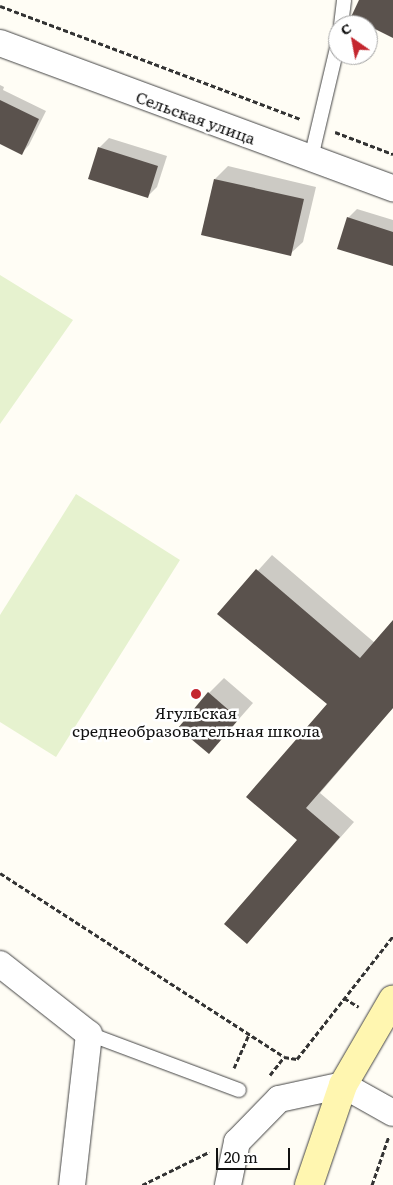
<!DOCTYPE html>
<html>
<head>
<meta charset="utf-8">
<style>
  body { margin:0 }
  #map { position:relative; width:393px; height:1185px; overflow:hidden; background:#fffdf5; font-family:Literata,serif }
  div>[style] { position:absolute }
  [style*='--x'] { left:calc(var(--x)*1px); top:calc(var(--y)*1px); width:calc(var(--w)*1px); rotate:calc(var(--a)*1deg) }
  .pitch>* { inset:0; background:#e6f2cf }
  .shadow>* { inset:0; background:#0003 }
  .building>* { inset:0; background:#5a524d }
  .path>* { height:3px; margin-top:-1.5px; transform-origin:0; background:repeating-linear-gradient(90deg,#333 0 5px,transparent 0 7.5px) }
  .roads { filter:drop-shadow(0 0 1px #444) drop-shadow(0 0 1px #444) }
  .lane>* { height:14px; margin:-7px; padding:0 7px; transform-origin:7px; border-radius:7px; background:#fff }
  .street>* { height:26px; margin:-13px; padding:0 13px; transform-origin:13px; border-radius:13px; background:#fff }
  .secondary>* { height:28px; margin:-14px; padding:0 14px; transform-origin:14px; border-radius:14px; background:#fff6b0 }
  .dots>* { width:14px; height:14px; translate:-50% -50%; box-sizing:border-box; border:2px solid #fff; border-radius:50% }
  span { translate:-50% -50%; white-space:nowrap; text-align:center; line-height:1.15; -webkit-text-stroke:5px #fff; paint-order:stroke }
  .street-label { font-size:16px; color:#111 }
  .poi-label { font-size:16px; color:#111 }
  .north { position:absolute; left:328px; top:15px; width:50px; height:50px; box-sizing:border-box; background:#fff; border:1px solid #a0a0a0; border-radius:50%; rotate:327deg; font-size:14px; font-weight:700; line-height:20px; text-align:center; color:#111 }
  .north::after { content:''; display:block; margin:auto; width:18px; height:22px; background:#c4262e; clip-path:polygon(50% 0,100% 100%,50% 72%,0 100%) }
  .scale { position:absolute; left:216px; top:1148px; width:74px; height:22px; box-sizing:border-box; border:2px solid #111; border-top:0; padding-left:6px; font-size:15px; line-height:18px; white-space:nowrap; color:#111; -webkit-text-stroke:4px #fff; paint-order:stroke }
</style>
</head>
<body>
<div id="map">
  <div class="pitch">
    <i style="clip-path:polygon(0 275px,73px 320px,0 424px)"></i>
    <i style="clip-path:polygon(76px 494px,180px 560px,56px 757px,0 722px,0 615px)"></i>
  </div>
  <div class="shadow">
    <i style="clip-path:polygon(0 85px,4px 87px,3px 90px,46px 111px,29px 145px,22px 153px,0 142px)"></i>
    <i style="clip-path:polygon(109px 138px,167px 156px,157px 187px,148px 196px,99px 148px)"></i>
    <i style="clip-path:polygon(228px 166px,316px 187px,303px 242px,290px 254px,215px 179px)"></i>
    <i style="clip-path:polygon(357px 209px,393px 220px,393px 265px,348px 218px)"></i>
    <i style="clip-path:polygon(272px 555px,375px 643px,393px 622px,393px 708px,320px 793px,354px 822px,247px 943px,298px 840px,328px 704px,219px 614px)"></i>
    <i style="clip-path:polygon(224px 678px,253px 703px,209px 753px,209px 693px)"></i>
  </div>
  <div class="building">
    <i style="clip-path:polygon(359px 0,393px 0,393px 38px,351px 17px)"></i>
    <i style="clip-path:polygon(0 100px,39px 119px,22px 155px,0 144px)"></i>
    <i style="clip-path:polygon(98px 147px,158px 166px,148px 198px,88px 179px)"></i>
    <i style="clip-path:polygon(214px 179px,304px 199px,291px 256px,201px 235px)"></i>
    <i style="clip-path:polygon(347px 217px,393px 232px,393px 266px,337px 249px)"></i>
    <i style="clip-path:polygon(256px 569px,360px 658px,393px 620px,393px 708px,306px 808px,340px 837px,247px 944px,224px 924px,297px 840px,246px 797px,327px 704px,217px 614px)"></i>
    <i style="clip-path:polygon(208px 692px,239px 719px,209px 754px,178px 728px)"></i>
  </div>
  <div class="path">
    <i style="--x:0;--y:6;--w:322;--a:20.6"></i>
    <i style="--x:335;--y:132;--w:62;--a:20.8"></i>
    <i style="--x:0;--y:873;--w:338;--a:32.9"></i>
    <i style="--x:344;--y:998;--w:17;--a:31"></i>
    <i style="--x:234;--y:1068;--w:36;--a:-66"></i>
    <i style="--x:270;--y:1075;--w:23;--a:-52"></i>
    <i style="--x:284;--y:1057;--w:13;--a:9"></i>
    <i style="--x:297;--y:1059;--w:156;--a:-52"></i>
    <i style="--x:142;--y:1185;--w:75;--a:-26.2"></i>
    <i style="--x:372;--y:1185;--w:52;--a:-70.9"></i>
  </div>
  <div class="roads">
    <div class="lane">
      <i style="--x:341;--y:25;--w:25;--a:-83"></i>
      <i style="--x:311;--y:158;--w:117;--a:-76.7"></i>
      <i style="--x:89;--y:1034;--w:160;--a:20.5"></i>
    </div>
    <div class="street">
      <i style="--x:0;--y:43;--w:419;--a:20.3"></i>
      <i style="--x:0;--y:964;--w:113;--a:38.2"></i>
      <i style="--x:89;--y:1034;--w:152;--a:96.4"></i>
      <i style="--x:228;--y:1185;--w:44;--a:-78.2"></i>
      <i style="--x:237;--y:1142;--w:60;--a:-45.7"></i>
      <i style="--x:279;--y:1099;--w:66;--a:-12.3"></i>
      <i style="--x:343;--y:1085;--w:57;--a:29.2"></i>
    </div>
    <div class="secondary">
      <i style="--x:309;--y:1185;--w:106;--a:-71.2"></i>
      <i style="--x:343;--y:1085;--w:99;--a:-59.8"></i>
    </div>
  </div>
  <div class="dots">
    <i style="left:196px;top:694px;background:#c4262e"></i>
  </div>
  <div class="street-label">
    <span style="left:196px;top:117px;rotate:20deg">Сельская улица</span>
  </div>
  <div class="poi-label">
    <span style="left:196px;top:721px">Ягульская<br>среднеобразовательная школа</span>
  </div>
  <div class="north">С</div>
  <div class="scale">20 m</div>
</div>
</body>
</html>
